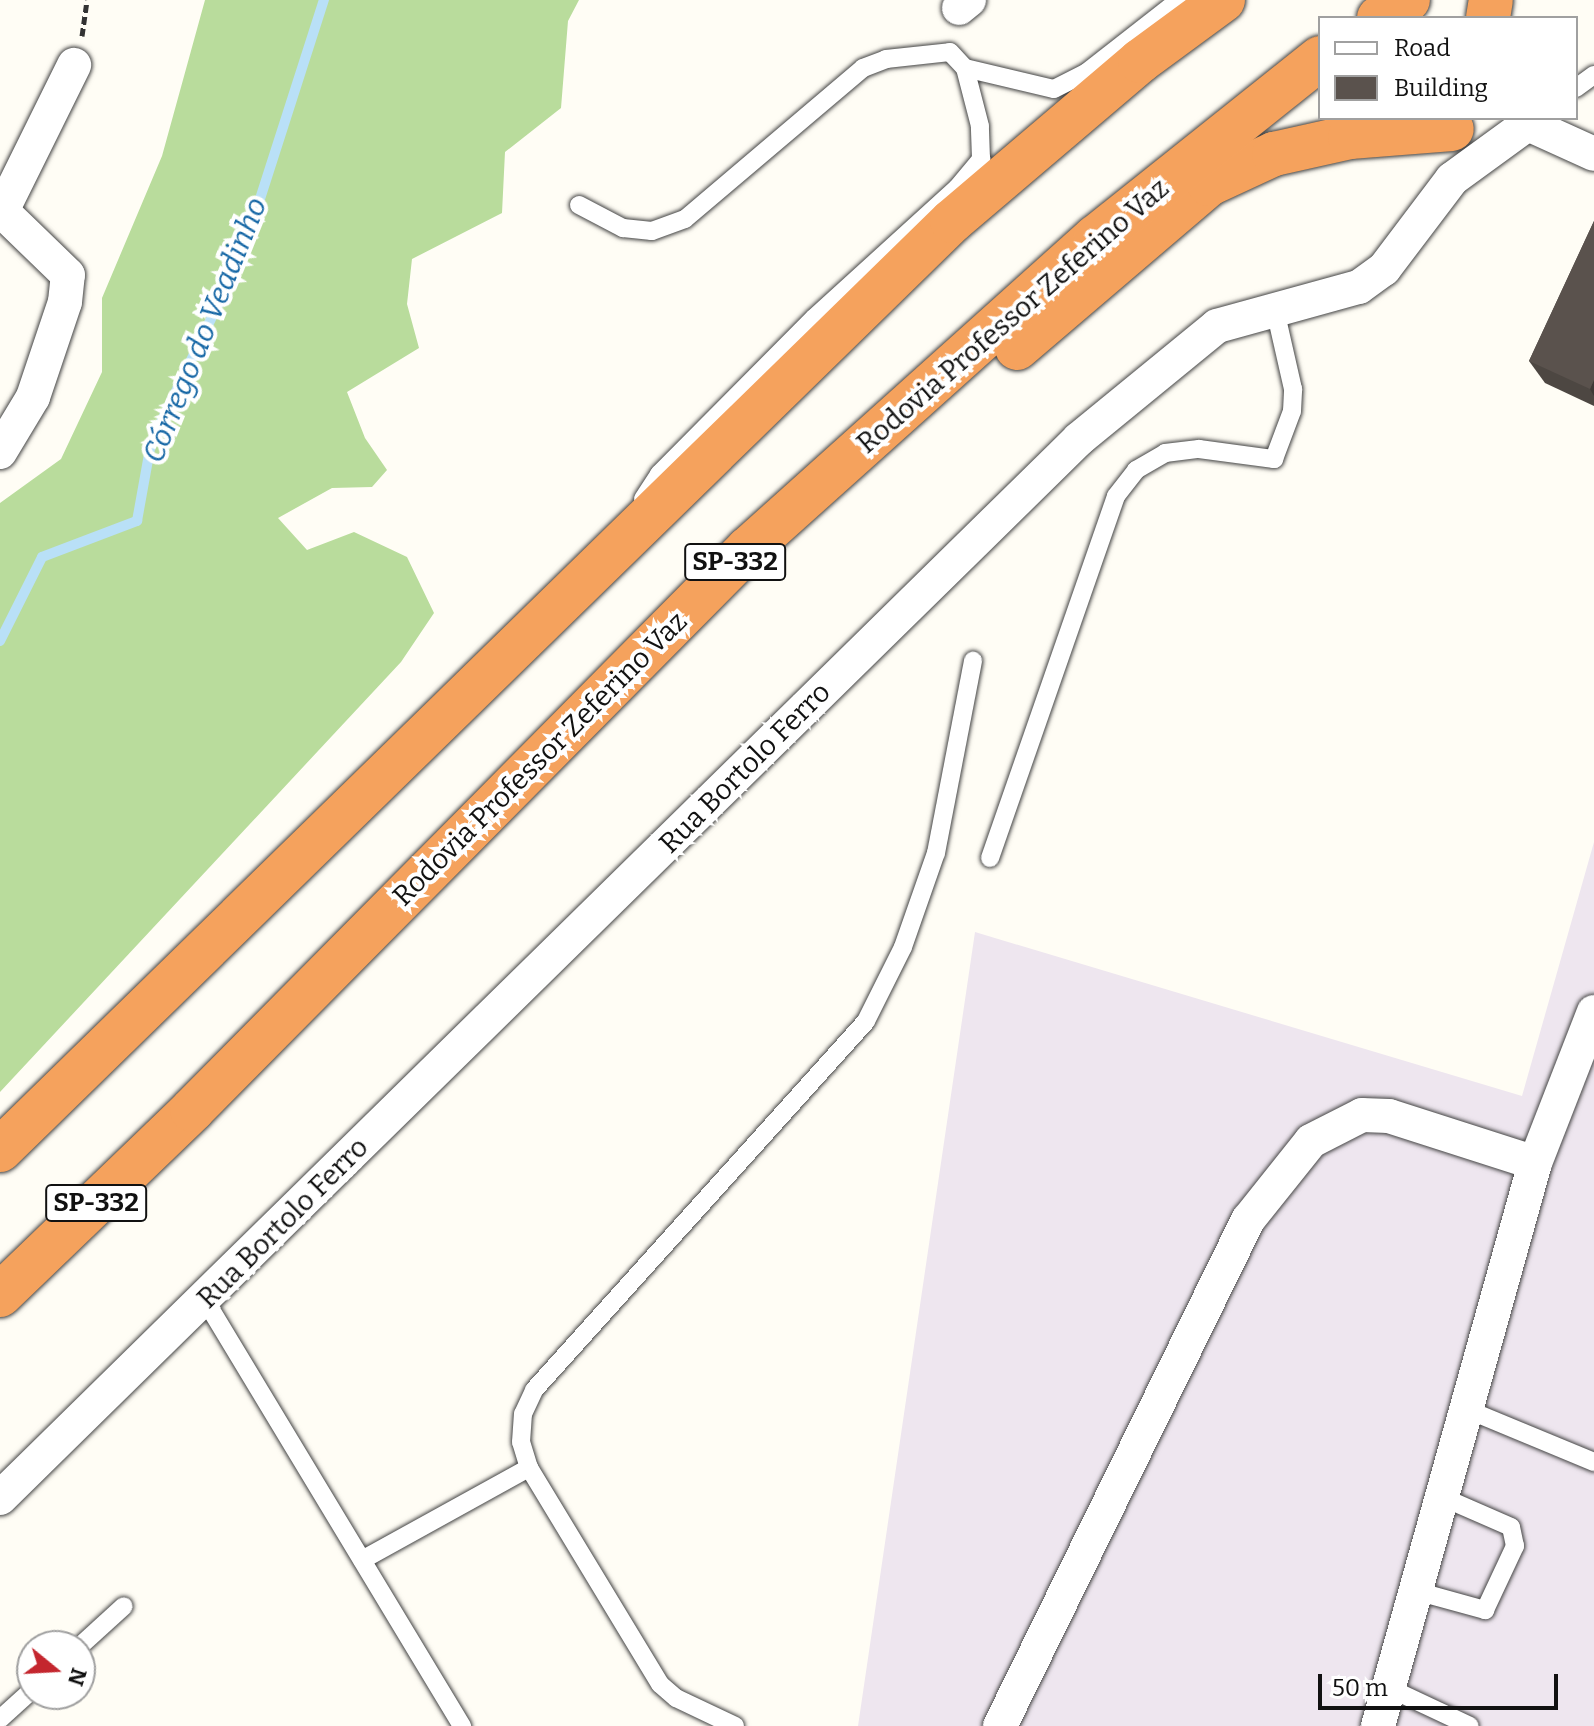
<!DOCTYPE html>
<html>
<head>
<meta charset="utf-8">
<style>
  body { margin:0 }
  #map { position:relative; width:1594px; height:1726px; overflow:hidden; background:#fffdf5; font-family:Bitter,serif }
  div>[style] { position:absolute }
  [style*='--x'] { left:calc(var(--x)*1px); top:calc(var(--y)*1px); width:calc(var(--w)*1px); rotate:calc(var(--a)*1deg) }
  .industrial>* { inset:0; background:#eee6ef }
  .forest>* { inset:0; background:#b9dc9c }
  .stream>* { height:10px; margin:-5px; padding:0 5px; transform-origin:5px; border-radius:5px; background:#b9e0f7 }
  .path>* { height:5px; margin-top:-2.5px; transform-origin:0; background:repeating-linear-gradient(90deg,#333 0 8px,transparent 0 12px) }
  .roads { filter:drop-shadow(0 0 2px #444) drop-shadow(0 0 2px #444) }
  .lane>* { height:18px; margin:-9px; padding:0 9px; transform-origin:9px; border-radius:9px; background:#fff }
  .street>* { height:34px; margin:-17px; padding:0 17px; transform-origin:17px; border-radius:17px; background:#fff }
  .highway>* { height:44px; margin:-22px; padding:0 22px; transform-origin:22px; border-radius:22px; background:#f5a25d }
  .wall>* { inset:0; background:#4d4742 }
  .shaded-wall>* { inset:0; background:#3f3936 }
  .building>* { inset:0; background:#5a524d }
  span { translate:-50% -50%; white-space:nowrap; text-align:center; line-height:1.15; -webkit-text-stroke:8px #fff; paint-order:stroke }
  .shield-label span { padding:2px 6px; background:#fff; border:2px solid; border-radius:6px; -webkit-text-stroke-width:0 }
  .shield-label { font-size:26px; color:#111; font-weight:700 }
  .street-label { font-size:28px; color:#111 }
  .water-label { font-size:30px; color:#1768a6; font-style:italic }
  .legend { position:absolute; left:1318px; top:16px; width:260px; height:104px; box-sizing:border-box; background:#fff; border:2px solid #a0a0a0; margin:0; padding:10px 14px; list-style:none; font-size:24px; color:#111 }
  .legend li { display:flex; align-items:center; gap:16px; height:40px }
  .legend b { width:40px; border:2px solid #a0a0a0 }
  .north { position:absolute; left:16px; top:1630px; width:80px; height:80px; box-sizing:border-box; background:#fff; border:2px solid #a0a0a0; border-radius:50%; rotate:108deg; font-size:22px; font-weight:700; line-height:32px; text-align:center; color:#111 }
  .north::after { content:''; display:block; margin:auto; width:28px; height:36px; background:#c4262e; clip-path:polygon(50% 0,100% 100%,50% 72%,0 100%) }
  .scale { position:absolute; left:1318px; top:1674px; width:240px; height:36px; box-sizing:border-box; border:4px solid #111; border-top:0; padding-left:10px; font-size:24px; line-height:28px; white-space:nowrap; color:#111; -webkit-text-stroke:6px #fff; paint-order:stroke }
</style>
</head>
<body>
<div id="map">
  <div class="industrial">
    <i style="clip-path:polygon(1594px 842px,1594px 1726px,858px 1726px,975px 932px,1522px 1096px)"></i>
  </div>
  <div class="forest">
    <i style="clip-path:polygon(205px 0,579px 0,568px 21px,561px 108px,505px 152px,502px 213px,412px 259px,407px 304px,419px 348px,347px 392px,365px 438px,387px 470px,372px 487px,332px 488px,278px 518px,307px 550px,354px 532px,407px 557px,434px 613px,401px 662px,0 1092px,0 503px,61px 459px,102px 372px,102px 298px,162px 156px)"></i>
  </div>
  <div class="stream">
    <i style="--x:0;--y:641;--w:94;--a:-63.4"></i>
    <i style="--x:42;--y:557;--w:102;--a:-20.8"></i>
    <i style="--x:137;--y:521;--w:79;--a:-79.8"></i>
    <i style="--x:151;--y:443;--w:209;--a:-64.2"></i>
    <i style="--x:242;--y:255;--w:268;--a:-72.2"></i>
  </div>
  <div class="path">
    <i style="--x:82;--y:36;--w:36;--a:-82"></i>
  </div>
  <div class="roads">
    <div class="lane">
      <i style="--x:1576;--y:88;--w:22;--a:-36"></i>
      <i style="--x:579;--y:205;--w:50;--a:27.6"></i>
      <i style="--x:623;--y:228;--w:29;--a:6"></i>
      <i style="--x:652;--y:231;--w:35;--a:-20"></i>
      <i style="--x:685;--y:219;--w:233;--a:-40.3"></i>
      <i style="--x:863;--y:68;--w:25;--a:-21"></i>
      <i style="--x:886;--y:59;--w:64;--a:-6.2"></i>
      <i style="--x:950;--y:52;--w:22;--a:47"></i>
      <i style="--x:965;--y:68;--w:91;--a:13.3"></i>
      <i style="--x:1054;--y:89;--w:37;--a:-27"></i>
      <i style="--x:1087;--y:72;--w:117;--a:-38"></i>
      <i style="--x:643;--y:499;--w:30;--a:-57"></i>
      <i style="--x:659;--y:474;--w:220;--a:-45.2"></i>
      <i style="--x:814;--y:318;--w:193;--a:-42.3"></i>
      <i style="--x:957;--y:188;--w:38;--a:-50"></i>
      <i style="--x:981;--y:159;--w:33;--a:-92"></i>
      <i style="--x:980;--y:126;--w:60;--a:-104.5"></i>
      <i style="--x:990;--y:858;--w:383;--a:-70.8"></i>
      <i style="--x:1116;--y:496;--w:33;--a:-52"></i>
      <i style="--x:1136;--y:470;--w:34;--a:-30"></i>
      <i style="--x:1165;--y:453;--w:34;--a:-7"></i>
      <i style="--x:1199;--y:449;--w:76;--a:7.6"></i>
      <i style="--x:1274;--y:459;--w:51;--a:-69.4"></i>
      <i style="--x:1292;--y:411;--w:22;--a:-87"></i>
      <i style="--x:1293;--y:389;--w:81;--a:-102.8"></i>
      <i style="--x:205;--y:1300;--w:498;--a:58.9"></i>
      <i style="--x:1466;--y:1409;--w:139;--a:22.5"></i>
      <i style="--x:362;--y:1560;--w:191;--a:-28.9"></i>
      <i style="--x:1416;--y:1591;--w:72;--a:15.4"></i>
      <i style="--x:1485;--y:1610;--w:71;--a:-64.9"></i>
      <i style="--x:1515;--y:1546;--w:19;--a:-102"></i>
      <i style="--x:1511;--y:1527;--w:75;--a:-156.5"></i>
      <i style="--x:80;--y:1646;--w:59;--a:-42.3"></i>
      <i style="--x:1389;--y:1688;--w:89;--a:25.1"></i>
      <i style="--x:0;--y:1719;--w:43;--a:-42.2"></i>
      <i style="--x:735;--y:1726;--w:65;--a:-154.6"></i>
      <i style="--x:676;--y:1698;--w:21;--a:-139"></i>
      <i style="--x:660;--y:1684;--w:253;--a:-121.2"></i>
      <i style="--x:529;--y:1468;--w:27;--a:-107"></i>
      <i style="--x:521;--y:1442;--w:28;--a:-86"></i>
      <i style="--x:523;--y:1414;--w:26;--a:-65"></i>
      <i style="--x:534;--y:1390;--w:496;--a:-48"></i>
      <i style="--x:866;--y:1021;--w:83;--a:-63.4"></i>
      <i style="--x:903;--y:947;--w:100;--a:-70.7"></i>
      <i style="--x:936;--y:853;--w:196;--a:-79.1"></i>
    </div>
    <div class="street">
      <i style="--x:959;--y:8;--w:13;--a:-39"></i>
      <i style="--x:1528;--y:124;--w:72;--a:24.4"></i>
      <i style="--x:0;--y:452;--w:64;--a:-59"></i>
      <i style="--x:33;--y:397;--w:100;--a:-71.4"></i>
      <i style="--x:65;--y:302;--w:27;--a:-84"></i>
      <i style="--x:68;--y:275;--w:92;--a:-135.9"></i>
      <i style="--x:2;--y:211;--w:163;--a:-63.7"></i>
      <i style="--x:0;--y:1498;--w:1512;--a:-44.46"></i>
      <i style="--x:1079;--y:439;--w:178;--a:-39.3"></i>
      <i style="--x:1217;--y:326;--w:147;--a:-15.4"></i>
      <i style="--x:1359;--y:287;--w:31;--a:-36"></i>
      <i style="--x:1384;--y:269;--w:113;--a:-52.9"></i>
      <i style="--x:1452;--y:179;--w:104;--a:-36"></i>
      <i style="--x:1000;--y:1726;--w:564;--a:-63.89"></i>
      <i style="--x:1248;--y:1220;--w:101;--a:-51.4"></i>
      <i style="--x:1311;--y:1141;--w:57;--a:-27"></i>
      <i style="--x:1362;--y:1115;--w:27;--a:2"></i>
      <i style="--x:1389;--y:1116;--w:153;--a:17.8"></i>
      <i style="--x:1378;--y:1726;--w:584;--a:-74.42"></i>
      <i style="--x:1535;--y:1163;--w:162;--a:-68.7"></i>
    </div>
    <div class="highway">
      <i style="--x:1379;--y:18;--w:34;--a:-32"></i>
      <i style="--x:1488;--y:18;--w:18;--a:-81"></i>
      <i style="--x:1017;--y:348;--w:253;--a:-40.5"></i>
      <i style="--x:1209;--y:184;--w:72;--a:-24.8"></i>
      <i style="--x:1274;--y:154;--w:78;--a:-12.6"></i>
      <i style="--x:1350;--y:137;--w:102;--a:-4.5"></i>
      <i style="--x:0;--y:1150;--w:1330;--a:-44.3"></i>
      <i style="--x:952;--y:221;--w:247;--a:-40.4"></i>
      <i style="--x:1140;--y:61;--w:103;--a:-36.3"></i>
      <i style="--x:0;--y:1295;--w:267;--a:-43.9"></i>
      <i style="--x:192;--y:1110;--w:790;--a:-45.26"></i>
      <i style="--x:748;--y:549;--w:467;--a:-41.9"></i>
      <i style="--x:1096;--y:237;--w:287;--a:-38.6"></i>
    </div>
  </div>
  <div class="wall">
    <i style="clip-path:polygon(1594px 221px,1594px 406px,1545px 383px,1529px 361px)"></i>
  </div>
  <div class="shaded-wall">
    <i style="clip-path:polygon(1594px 380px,1594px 396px,1590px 389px)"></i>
  </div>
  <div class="building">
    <i style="clip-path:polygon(1594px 221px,1594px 380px,1590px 389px,1529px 361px)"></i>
  </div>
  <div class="shield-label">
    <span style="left:735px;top:562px">SP-332</span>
    <span style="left:96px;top:1203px">SP-332</span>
  </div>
  <div class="street-label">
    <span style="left:1013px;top:316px;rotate:-41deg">Rodovia Professor Zeferino Vaz</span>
    <span style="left:540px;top:759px;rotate:-45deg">Rodovia Professor Zeferino Vaz</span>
    <span style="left:745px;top:768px;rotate:-45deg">Rua Bortolo Ferro</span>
    <span style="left:283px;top:1223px;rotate:-45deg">Rua Bortolo Ferro</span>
  </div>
  <div class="water-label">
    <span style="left:205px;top:330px;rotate:-68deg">Córrego do Veadinho</span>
  </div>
  <ul class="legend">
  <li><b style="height:10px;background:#fff"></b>Road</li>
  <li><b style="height:22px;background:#5a524d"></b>Building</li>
  </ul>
  <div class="north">N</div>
  <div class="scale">50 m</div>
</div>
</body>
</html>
